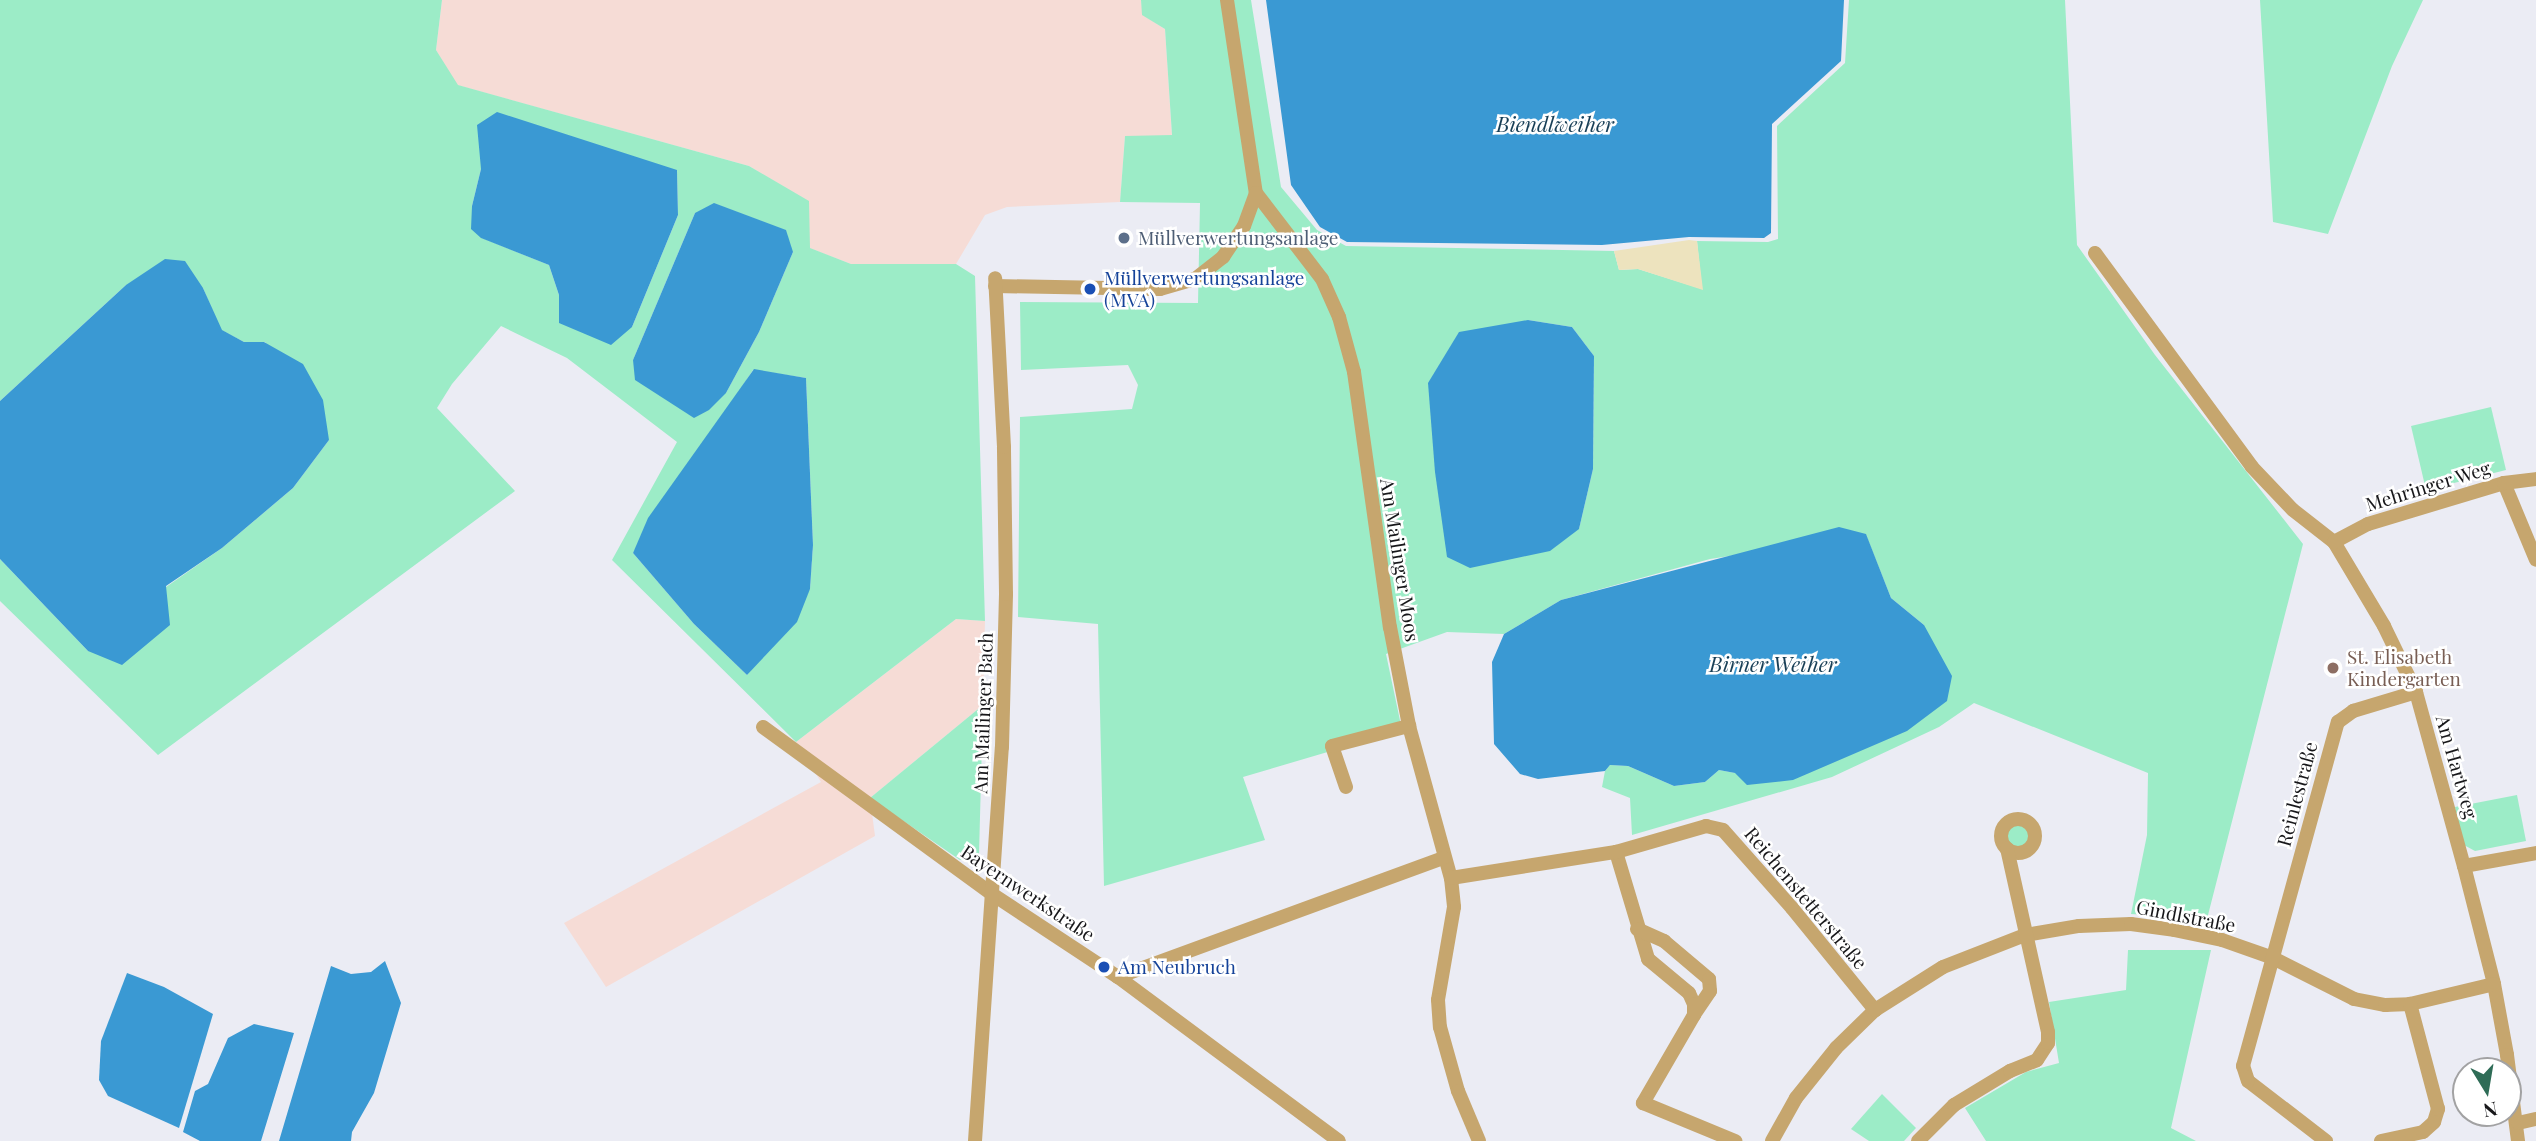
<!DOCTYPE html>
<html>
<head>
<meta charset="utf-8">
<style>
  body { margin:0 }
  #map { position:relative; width:2536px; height:1141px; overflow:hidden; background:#ebecf4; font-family:"Playfair Display",serif }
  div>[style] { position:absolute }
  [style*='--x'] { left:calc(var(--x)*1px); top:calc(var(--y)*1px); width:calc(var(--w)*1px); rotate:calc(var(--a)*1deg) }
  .industrial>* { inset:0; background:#f6dcd6 }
  .green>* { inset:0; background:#9cecc7 }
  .round { border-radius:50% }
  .sand>* { inset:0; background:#ede3be }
  .water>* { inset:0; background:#3a99d3 }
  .street>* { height:14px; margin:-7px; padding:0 7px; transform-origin:7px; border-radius:7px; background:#c6a66e }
  .street>.ring { margin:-7px; padding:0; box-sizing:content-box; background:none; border:14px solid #c6a66e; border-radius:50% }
  .dots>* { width:19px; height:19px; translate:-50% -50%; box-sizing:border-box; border:4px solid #fff; border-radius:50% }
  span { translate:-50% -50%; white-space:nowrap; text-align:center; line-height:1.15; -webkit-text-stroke:5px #fff; paint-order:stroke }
  .service-label { font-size:19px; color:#4e5e75 }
  .left { translate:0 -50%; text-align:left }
  .transit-label { font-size:19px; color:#164399 }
  .street-label { font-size:19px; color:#17171a }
  .education-label { font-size:19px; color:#785e54 }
  .water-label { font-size:21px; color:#183f57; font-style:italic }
  .north { position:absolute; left:2452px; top:1057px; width:70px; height:70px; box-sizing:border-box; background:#fff; border:2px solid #a2a2a3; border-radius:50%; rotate:169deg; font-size:19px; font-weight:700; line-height:28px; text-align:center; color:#17171a }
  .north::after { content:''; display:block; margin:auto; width:24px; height:32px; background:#2f6c57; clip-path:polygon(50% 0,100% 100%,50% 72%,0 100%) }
</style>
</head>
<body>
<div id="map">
  <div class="industrial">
    <i style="clip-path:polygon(442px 0,1141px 0,1143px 15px,1165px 29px,1172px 136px,1125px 136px,1120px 202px,1007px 207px,985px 215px,956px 264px,851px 264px,809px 248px,808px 201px,749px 166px,457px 85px,436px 50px)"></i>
    <i style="clip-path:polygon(956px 619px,985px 621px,983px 705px,870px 798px,875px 836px,606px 987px,564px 923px,821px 782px,796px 742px)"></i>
  </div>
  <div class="green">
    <i style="clip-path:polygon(evenodd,0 0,442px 0,436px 50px,458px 85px,749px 166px,809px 201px,810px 248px,851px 264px,956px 264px,975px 276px,985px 621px,956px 619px,796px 742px,612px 560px,677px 442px,567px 358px,501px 326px,452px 384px,437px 408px,515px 491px,158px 755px,0 601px,0 559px,88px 651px,166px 587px,222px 548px,293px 488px,329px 440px,265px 342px,244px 342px,221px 330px,203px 288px,126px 285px,0 401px,0 0,481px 169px,677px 170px,678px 215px,632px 327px,559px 323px,559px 295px,549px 265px,482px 238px,472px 206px,481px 169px,0 0,695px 213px,793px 252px,759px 332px,726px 393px,633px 360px,695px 213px,0 0,753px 370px,806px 378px,813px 545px,810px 589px,747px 675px,694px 624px,633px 553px,753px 370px)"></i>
    <i style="clip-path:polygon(evenodd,1141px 0,1251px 0,1281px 187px,1317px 230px,1346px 246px,1614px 251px,1619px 270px,1638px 269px,1702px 289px,1697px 241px,1768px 242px,1778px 239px,1777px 126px,1845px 63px,1849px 0,2065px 0,2077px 245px,2155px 355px,2303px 544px,2207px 919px,2131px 914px,2147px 835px,2148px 773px,1974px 703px,1939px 727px,1832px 777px,1632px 835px,1630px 798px,1602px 787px,1605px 771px,1610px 765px,1628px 766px,1674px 786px,1705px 782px,1719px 770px,1735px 773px,1924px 625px,1891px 598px,1866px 535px,1710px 559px,1561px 600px,1504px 634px,1447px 632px,1386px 654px,1402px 730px,1243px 777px,1265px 840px,1104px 886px,1098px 624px,1018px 617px,1020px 417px,1132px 409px,1138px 385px,1128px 365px,1021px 370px,1020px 302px,1198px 303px,1200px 203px,1120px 202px,1125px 136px,1172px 135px,1165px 29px,1142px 15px,1141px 0,1528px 320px,1572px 327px,1594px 356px,1593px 469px,1579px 529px,1528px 320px)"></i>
    <i style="clip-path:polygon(2260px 0,2423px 0,2392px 66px,2328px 234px,2273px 222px)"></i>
    <i style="clip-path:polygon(2491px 407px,2506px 470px,2426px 490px,2411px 426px)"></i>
    <i style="clip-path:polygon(983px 705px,979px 854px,960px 860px,870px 798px)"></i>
    <i style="clip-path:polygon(2517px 795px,2526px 841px,2475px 851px,2462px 844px,2455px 807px)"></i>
    <i class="round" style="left:2004px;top:823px;width:28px;height:28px"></i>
    <i style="clip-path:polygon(2128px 950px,2211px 950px,2171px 1128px,2196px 1141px,1986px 1141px,1965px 1108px,2026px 1072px,2059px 1063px,2049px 1002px,2126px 990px)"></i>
    <i style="clip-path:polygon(1882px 1094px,1916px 1128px,1904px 1141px,1869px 1141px,1851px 1129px)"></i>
  </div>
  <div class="sand">
    <i style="clip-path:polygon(1689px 240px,1697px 241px,1703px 290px,1638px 269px,1619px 270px,1614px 251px)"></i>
  </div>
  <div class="water">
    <i style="clip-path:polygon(1266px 0,1844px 0,1841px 61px,1772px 124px,1771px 233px,1764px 238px,1689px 237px,1602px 245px,1347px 242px,1320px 227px,1291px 185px)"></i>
    <i style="clip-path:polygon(497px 112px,677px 170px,678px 215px,632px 327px,611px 345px,559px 323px,559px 295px,549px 265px,481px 238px,471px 229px,472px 206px,481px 169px,477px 125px)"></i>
    <i style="clip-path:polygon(714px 203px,786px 230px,793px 252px,759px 332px,726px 393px,709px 410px,694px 418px,635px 380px,633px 360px,695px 213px)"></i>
    <i style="clip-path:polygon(165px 259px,185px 261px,203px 288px,222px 330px,244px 342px,264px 342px,303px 364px,323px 400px,329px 440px,293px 488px,222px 548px,166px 586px,170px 625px,122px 665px,88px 651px,0 559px,0 401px,126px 285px)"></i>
    <i style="clip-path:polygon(1528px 320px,1572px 327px,1594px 356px,1593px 469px,1579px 529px,1550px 551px,1470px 568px,1447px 557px,1435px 472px,1428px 383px,1459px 332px)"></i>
    <i style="clip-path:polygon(754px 369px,806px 378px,813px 545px,810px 589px,797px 622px,747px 675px,694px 624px,633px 553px,648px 518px)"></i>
    <i style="clip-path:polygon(1839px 527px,1866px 534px,1891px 598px,1924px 625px,1952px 676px,1947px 701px,1907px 731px,1793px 780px,1747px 785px,1735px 773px,1719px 770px,1705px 782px,1674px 786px,1628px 766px,1610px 765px,1605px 771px,1538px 779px,1520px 774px,1494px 744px,1492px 662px,1504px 634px,1561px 600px)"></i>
    <i style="clip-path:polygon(385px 961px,401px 1003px,374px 1093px,352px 1132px,351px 1141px,279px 1141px,331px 966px,351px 974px,371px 972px)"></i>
    <i style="clip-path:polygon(127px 973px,164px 987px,213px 1014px,179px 1128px,108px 1096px,99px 1080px,101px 1041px)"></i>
    <i style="clip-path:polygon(254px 1024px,294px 1033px,261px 1141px,200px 1141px,183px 1132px,195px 1091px,208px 1084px,228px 1038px)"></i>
  </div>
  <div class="street">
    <i style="--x:1227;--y:0;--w:195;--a:81.5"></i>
    <i style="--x:1256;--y:193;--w:108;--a:52.5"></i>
    <i style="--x:1322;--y:279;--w:42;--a:65.9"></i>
    <i style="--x:1339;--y:317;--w:57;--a:74.7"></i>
    <i style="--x:1354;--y:372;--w:258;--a:82"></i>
    <i style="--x:1390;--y:627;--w:101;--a:79.1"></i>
    <i style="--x:1409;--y:726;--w:158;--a:74.6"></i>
    <i style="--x:1451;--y:878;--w:29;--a:84"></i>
    <i style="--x:1454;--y:907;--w:94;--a:99.8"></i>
    <i style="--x:1438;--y:1000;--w:27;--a:86"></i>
    <i style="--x:1440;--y:1027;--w:66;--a:74.3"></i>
    <i style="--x:1458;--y:1091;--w:54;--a:67.2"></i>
    <i style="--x:2095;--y:253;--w:265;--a:53.7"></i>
    <i style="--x:2252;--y:467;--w:59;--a:46.4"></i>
    <i style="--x:2293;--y:510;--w:52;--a:38"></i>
    <i style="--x:2334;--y:542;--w:98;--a:59.2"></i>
    <i style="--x:2384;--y:626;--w:73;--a:64.1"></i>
    <i style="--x:2416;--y:692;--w:180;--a:74.6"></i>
    <i style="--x:2464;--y:866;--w:122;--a:75.7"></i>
    <i style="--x:2494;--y:984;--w:72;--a:79.6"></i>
    <i style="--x:2507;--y:1055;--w:87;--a:82.7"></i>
    <i style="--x:995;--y:286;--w:165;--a:1"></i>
    <i style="--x:1160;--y:289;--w:36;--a:-16"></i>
    <i style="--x:1195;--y:279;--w:36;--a:-38"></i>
    <i style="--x:1223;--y:257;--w:37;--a:-56"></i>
    <i style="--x:1244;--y:226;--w:35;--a:-70"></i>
    <i style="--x:2504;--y:483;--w:83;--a:67.4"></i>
    <i style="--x:2334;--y:542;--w:38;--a:-28"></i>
    <i style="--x:2368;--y:524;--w:142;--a:-16.8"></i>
    <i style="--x:2504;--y:483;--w:32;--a:-7"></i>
    <i style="--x:763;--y:727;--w:283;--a:36.1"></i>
    <i style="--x:992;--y:894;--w:151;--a:33.4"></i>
    <i style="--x:1118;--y:977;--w:275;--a:36.6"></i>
    <i style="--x:1346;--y:787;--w:43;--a:-108.9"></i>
    <i style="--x:1332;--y:746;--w:80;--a:-14.6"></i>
    <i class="ring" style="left:2001px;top:819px;width:20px;height:20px"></i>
    <i style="--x:1616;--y:852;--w:112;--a:73.3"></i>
    <i style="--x:1648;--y:959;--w:53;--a:39.7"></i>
    <i style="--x:1689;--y:993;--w:12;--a:66"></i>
    <i style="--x:1694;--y:1004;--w:11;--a:90"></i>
    <i style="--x:1694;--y:1015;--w:102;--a:120.1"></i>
    <i style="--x:1643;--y:1103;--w:100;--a:22.4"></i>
    <i style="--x:2464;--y:866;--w:73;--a:-10.2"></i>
    <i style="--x:1451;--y:878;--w:167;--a:-9"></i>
    <i style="--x:1616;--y:852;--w:94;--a:-16.1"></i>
    <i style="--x:1706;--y:826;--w:17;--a:13"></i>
    <i style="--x:1723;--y:830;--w:104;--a:48.5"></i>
    <i style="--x:1792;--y:908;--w:132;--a:50.9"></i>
    <i style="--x:1637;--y:929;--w:30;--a:24"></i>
    <i style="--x:1664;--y:941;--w:59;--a:40.2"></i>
    <i style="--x:1709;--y:979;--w:12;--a:85"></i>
    <i style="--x:1710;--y:991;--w:29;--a:124"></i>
    <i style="--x:1118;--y:977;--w:347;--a:-20.1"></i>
    <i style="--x:2518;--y:1123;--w:18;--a:-13"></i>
    <i style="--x:975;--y:1141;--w:395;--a:-86.1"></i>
    <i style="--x:1002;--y:747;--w:153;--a:-88.5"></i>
    <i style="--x:1006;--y:594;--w:147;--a:-90.8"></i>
    <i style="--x:1004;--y:447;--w:169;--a:-93"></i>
    <i style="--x:1772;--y:1141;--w:49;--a:-60.8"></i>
    <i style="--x:1796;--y:1098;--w:64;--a:-51.3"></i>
    <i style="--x:1836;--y:1048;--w:54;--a:-44.3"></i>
    <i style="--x:1875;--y:1010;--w:80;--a:-32.3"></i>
    <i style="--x:1943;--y:967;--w:88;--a:-21.3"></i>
    <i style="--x:2025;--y:935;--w:55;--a:-9.5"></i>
    <i style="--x:2079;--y:926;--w:52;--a:-2.2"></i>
    <i style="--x:2131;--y:924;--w:43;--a:7.9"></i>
    <i style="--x:2174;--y:930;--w:49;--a:11.8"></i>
    <i style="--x:2222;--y:940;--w:54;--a:19.4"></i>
    <i style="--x:2273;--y:958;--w:91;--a:26.8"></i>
    <i style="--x:2354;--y:999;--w:32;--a:11"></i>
    <i style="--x:2385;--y:1005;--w:25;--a:-2"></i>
    <i style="--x:2410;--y:1004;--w:86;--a:-13.4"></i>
    <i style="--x:1918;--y:1141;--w:51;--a:-45"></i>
    <i style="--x:1954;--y:1105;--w:66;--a:-31.3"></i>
    <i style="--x:2010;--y:1071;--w:29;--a:-22"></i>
    <i style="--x:2037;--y:1060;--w:20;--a:-57"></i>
    <i style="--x:2048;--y:1043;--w:11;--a:-90"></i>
    <i style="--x:2048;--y:1032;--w:188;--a:-102.6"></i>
    <i style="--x:2326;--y:1141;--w:98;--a:-142.4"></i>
    <i style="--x:2248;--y:1081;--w:16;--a:-108"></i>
    <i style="--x:2243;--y:1066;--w:357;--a:-74.6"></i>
    <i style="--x:2338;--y:722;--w:19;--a:-36"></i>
    <i style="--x:2353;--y:711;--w:66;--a:-16.8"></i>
    <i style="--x:2381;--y:1141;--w:43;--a:-12.1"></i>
    <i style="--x:2423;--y:1132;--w:15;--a:-42"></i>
    <i style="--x:2434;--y:1122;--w:14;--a:-73"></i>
    <i style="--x:2438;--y:1109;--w:109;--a:-104.9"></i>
  </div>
  <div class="dots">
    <i style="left:1124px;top:238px;background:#5c6f8a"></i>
    <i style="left:1090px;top:289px;background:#1a4fb4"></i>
    <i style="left:2333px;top:668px;background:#8d6e63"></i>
    <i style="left:1104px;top:967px;background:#1a4fb4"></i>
  </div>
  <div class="service-label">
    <span class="left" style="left:1138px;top:238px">Müllverwertungsanlage</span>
  </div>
  <div class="transit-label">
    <span class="left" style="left:1104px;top:289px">Müllverwertungsanlage<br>(MVA)</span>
    <span class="left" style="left:1118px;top:967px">Am Neubruch</span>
  </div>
  <div class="street-label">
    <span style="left:2428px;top:486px;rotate:-17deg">Mehringer Weg</span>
    <span style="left:1400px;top:560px;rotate:81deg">Am Mailinger Moos</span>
    <span style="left:983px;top:713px;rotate:-88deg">Am Mailinger Bach</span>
    <span style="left:2457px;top:767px;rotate:74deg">Am Hartweg</span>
    <span style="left:2297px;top:794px;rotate:-75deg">Reinlestraße</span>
    <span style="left:1028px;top:893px;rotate:34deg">Bayernwerkstraße</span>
    <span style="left:1806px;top:898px;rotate:50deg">Reichenstetterstraße</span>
    <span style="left:2186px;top:916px;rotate:11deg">Gindlstraße</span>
  </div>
  <div class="education-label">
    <span class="left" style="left:2347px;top:668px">St. Elisabeth<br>Kindergarten</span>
  </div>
  <div class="water-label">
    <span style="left:1555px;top:123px">Biendlweiher</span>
    <span style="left:1773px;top:663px">Birner Weiher</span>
  </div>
  <div class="north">N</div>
</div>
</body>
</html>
